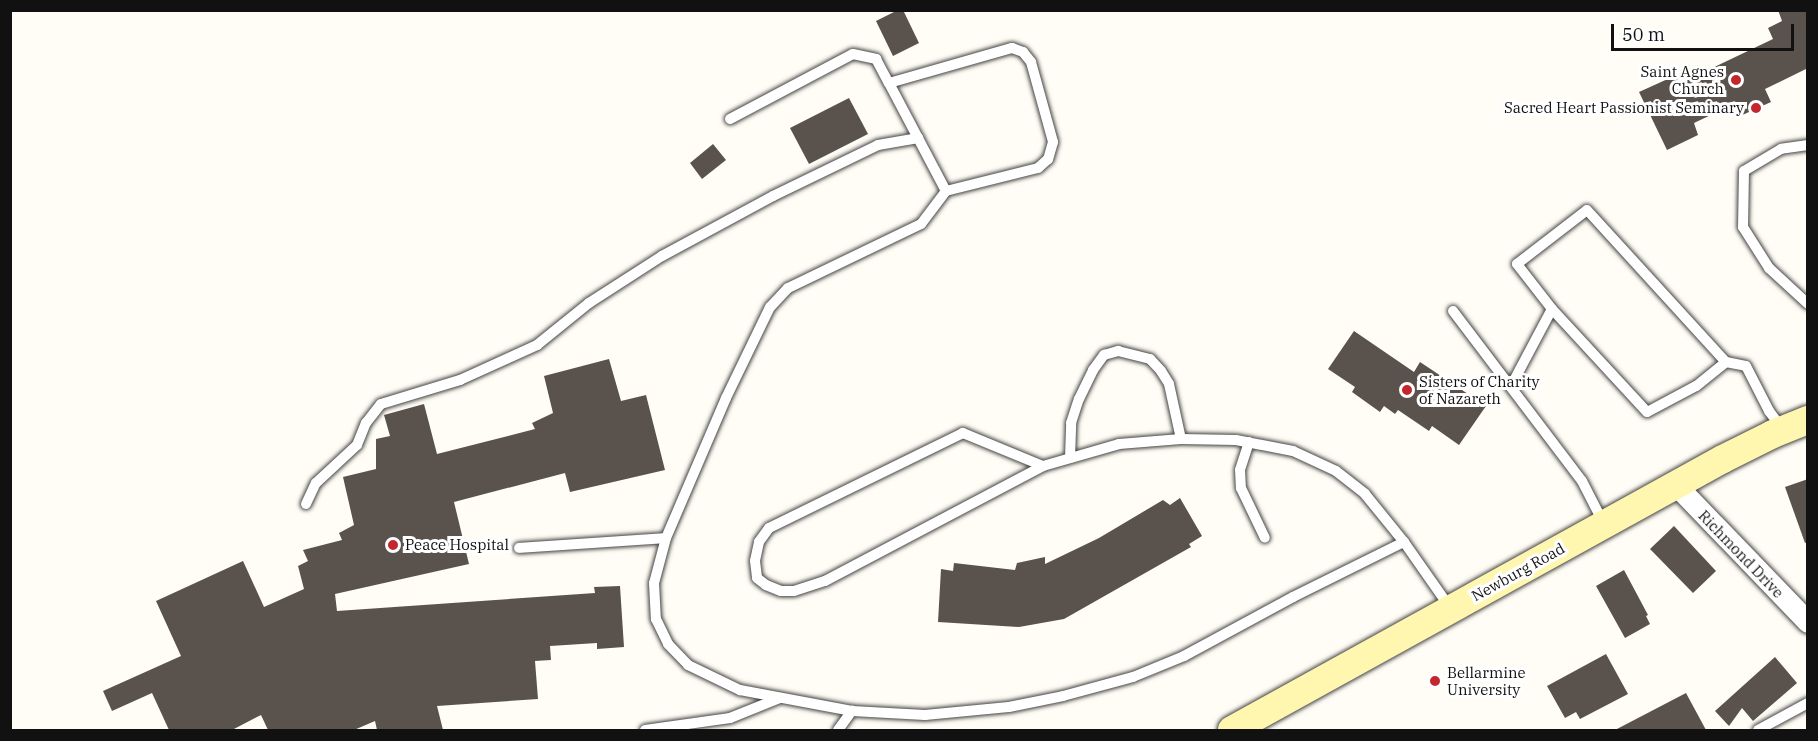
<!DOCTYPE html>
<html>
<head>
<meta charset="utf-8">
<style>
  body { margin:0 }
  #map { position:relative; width:1818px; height:741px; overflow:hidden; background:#fffdf5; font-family:"IBM Plex Serif",serif }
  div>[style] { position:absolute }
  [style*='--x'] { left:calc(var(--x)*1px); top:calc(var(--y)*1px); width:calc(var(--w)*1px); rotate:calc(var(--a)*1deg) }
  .building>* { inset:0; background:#5a524d }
  .roads { filter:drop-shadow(0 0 2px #444) drop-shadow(0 0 2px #444) }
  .service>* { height:10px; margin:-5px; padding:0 5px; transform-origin:5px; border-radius:5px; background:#fff }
  .minor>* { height:21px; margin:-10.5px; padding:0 10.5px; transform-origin:10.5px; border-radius:10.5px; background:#fff }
  .secondary>* { height:28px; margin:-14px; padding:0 14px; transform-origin:14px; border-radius:14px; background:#fff6b0 }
  .dots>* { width:16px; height:16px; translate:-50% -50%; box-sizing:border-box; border:3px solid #fff; border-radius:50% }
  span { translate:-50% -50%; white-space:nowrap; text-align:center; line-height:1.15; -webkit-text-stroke:6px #fff; paint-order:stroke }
  .poi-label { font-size:15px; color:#111 }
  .right { translate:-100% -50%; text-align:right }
  .left { translate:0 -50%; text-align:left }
  .street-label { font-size:15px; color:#111 }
  .frame { position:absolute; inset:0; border:12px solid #111; pointer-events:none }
  .scale { position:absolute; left:1611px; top:24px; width:183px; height:27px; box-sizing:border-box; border:3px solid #111; border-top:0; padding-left:8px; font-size:18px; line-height:21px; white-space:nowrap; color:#111; -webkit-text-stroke:4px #fff; paint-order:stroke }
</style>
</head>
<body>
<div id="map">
  <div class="building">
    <i style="clip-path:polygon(898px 10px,903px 10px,919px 43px,893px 56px,876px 21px)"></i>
    <i style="clip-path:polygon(1778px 10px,1808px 10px,1808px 68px,1765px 89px,1771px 102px,1738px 117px,1732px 105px,1694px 123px,1698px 135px,1667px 150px,1639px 92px,1681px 73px,1685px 81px,1773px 39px,1768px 28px,1782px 21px)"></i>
    <i style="clip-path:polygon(849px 98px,868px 134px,809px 164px,790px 128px)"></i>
    <i style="clip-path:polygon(713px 144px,726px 160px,702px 179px,690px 163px)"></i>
    <i style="clip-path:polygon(1354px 331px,1414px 372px,1420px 362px,1486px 406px,1459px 445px,1432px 426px,1429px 431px,1398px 410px,1395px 414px,1384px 406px,1380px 412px,1352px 392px,1355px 387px,1328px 369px)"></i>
    <i style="clip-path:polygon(609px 359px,621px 401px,646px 395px,665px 470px,570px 492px,565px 473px,454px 502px,469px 564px,335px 594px,337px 611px,595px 593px,594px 587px,620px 586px,624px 647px,597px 649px,597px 643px,550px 646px,551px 660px,535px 661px,538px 699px,437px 706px,443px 730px,377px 730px,375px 721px,354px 730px,268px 730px,261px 715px,232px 730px,169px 730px,152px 693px,112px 711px,103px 691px,181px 656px,156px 601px,243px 561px,264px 607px,304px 589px,298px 566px,308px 561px,303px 550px,342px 540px,339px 533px,354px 525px,343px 477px,376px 469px,376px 439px,390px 436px,384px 415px,424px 404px,437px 454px,535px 429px,532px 423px,553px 413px,544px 376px)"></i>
    <i style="clip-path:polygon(1808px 479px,1808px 542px,1805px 543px,1785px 487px)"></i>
    <i style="clip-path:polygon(1180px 498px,1202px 536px,1189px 544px,1191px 547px,1064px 619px,1019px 627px,938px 622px,941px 569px,953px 571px,954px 563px,1015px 570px,1017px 563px,1045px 557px,1045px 564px,1099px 538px,1163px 500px,1170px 505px)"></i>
    <i style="clip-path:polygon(1674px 526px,1716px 571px,1693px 593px,1650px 549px)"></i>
    <i style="clip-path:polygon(1624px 570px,1648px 615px,1646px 616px,1650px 624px,1625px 638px,1596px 586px)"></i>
    <i style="clip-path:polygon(1606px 654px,1628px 694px,1580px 719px,1576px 712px,1565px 718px,1547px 686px)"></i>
    <i style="clip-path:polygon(1775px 657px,1797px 683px,1753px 721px,1742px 708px,1729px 726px,1715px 711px)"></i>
    <i style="clip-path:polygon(1686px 693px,1706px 730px,1615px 730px)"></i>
  </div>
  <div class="roads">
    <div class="service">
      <i style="--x:889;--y:83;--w:122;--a:62.2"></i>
      <i style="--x:730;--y:119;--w:139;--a:-27.9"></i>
      <i style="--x:853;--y:54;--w:24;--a:12"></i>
      <i style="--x:876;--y:59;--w:27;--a:62"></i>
      <i style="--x:889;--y:83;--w:128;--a:-15.9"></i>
      <i style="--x:1012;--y:48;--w:12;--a:20"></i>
      <i style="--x:1023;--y:52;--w:13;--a:51"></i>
      <i style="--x:1031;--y:62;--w:83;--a:74.6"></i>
      <i style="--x:1053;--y:142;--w:18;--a:106"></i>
      <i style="--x:1048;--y:159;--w:13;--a:138"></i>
      <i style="--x:1038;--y:168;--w:95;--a:166"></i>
      <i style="--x:946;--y:191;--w:41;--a:127.1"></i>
      <i style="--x:921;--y:224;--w:148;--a:154.3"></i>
      <i style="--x:788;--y:288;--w:26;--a:133"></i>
      <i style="--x:770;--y:307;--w:101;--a:115.8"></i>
      <i style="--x:726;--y:398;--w:152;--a:113.2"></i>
      <i style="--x:666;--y:538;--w:47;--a:104.9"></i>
      <i style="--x:654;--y:583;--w:36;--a:87"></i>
      <i style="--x:656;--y:619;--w:28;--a:64"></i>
      <i style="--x:668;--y:644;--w:29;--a:46"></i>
      <i style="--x:688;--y:665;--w:58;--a:25.7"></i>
      <i style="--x:740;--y:690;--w:114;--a:10.6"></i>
      <i style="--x:852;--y:711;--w:73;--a:3.1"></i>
      <i style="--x:925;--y:715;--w:84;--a:-5.4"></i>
      <i style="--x:1009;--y:707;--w:55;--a:-11.5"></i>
      <i style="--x:1063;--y:696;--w:73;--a:-15.2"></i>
      <i style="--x:1133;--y:677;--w:55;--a:-22.4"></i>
      <i style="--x:1184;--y:656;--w:124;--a:-28.4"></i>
      <i style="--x:1293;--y:597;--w:124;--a:-26.4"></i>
      <i style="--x:1404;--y:542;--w:82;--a:55"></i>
      <i style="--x:1808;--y:145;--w:27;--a:172"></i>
      <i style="--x:1781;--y:149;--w:43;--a:149.3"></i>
      <i style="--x:1744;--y:171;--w:56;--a:91"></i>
      <i style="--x:1743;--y:227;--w:49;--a:57.6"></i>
      <i style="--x:1769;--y:268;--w:53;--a:42.7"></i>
      <i style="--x:1453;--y:311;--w:213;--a:52.8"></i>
      <i style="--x:1582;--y:481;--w:48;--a:62.9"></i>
      <i style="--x:1726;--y:362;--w:20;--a:11"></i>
      <i style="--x:1746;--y:366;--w:51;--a:62.9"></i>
      <i style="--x:1769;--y:411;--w:21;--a:53"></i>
      <i style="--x:1511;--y:386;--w:87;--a:-62"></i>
      <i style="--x:1552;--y:309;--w:57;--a:-127.9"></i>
      <i style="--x:1517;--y:264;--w:88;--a:-37.6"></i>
      <i style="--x:1587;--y:210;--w:206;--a:47.6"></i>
      <i style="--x:1726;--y:362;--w:38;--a:141"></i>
      <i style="--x:1696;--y:386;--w:55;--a:152"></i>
      <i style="--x:1647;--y:412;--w:140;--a:-132.7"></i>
      <i style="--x:1249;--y:442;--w:29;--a:108"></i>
      <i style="--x:1240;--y:470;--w:18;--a:87"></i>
      <i style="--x:1241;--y:488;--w:55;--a:64.4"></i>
      <i style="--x:1070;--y:458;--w:35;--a:-88"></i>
      <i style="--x:1071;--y:423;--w:25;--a:-72"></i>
      <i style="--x:1079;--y:399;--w:32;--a:-64"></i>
      <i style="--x:1093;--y:370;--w:19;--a:-54"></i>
      <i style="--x:1104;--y:355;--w:15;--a:-16"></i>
      <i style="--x:1118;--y:351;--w:33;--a:14"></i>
      <i style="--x:1150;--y:359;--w:16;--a:47"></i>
      <i style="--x:1161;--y:371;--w:15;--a:58"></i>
      <i style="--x:1169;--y:384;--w:56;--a:77.7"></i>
      <i style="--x:1043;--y:466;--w:87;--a:-157.6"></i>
      <i style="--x:963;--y:433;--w:216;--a:153.9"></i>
      <i style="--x:769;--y:528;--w:17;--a:126"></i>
      <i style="--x:759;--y:542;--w:19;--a:102"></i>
      <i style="--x:755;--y:561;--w:17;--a:83"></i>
      <i style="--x:757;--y:578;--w:11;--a:38"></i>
      <i style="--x:766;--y:585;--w:16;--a:22"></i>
      <i style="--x:781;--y:591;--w:13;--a:0"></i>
      <i style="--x:794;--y:591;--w:33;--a:-18"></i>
      <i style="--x:825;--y:581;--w:246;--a:-27.8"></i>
      <i style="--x:1043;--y:466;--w:79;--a:-16.1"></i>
      <i style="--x:1119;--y:444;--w:62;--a:-4.6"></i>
      <i style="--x:1181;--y:439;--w:55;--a:1"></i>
      <i style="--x:1236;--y:440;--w:58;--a:10.9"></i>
      <i style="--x:1293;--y:451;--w:47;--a:24.9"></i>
      <i style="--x:1336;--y:471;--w:37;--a:38"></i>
      <i style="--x:1365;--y:494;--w:62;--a:50.9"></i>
      <i style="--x:306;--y:504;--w:23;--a:-65"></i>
      <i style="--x:316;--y:483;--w:56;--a:-42.8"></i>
      <i style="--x:357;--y:445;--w:24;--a:-68"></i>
      <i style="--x:366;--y:423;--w:24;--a:-52"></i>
      <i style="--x:381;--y:404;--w:83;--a:-16.9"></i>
      <i style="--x:460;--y:380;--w:85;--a:-24.4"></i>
      <i style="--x:537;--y:345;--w:67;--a:-38.9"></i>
      <i style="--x:589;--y:303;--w:87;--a:-32.8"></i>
      <i style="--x:662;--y:256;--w:126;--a:-28.4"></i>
      <i style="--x:773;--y:196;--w:117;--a:-25.9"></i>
      <i style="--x:878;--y:145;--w:41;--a:-9.9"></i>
      <i style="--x:519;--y:548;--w:147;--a:-3.9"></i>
      <i style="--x:645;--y:730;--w:86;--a:-8"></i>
      <i style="--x:730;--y:718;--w:54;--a:-21.8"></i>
      <i style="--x:838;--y:730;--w:24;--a:-54"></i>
      <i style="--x:1758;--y:730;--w:57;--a:-28.4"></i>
    </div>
    <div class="minor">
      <i style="--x:1676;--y:485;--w:190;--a:46.1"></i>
    </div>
    <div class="secondary">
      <i style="--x:1232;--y:730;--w:561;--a:-28.9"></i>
      <i style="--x:1723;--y:459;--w:56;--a:-26.6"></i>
      <i style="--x:1773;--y:434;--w:38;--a:-22"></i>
    </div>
  </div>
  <div class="dots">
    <i style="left:1736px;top:80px;background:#c4262e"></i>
    <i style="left:1756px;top:108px;background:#c4262e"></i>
    <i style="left:1407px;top:390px;background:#c4262e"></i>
    <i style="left:393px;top:545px;background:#c4262e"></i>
    <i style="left:1435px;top:681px;background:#c4262e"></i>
  </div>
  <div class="poi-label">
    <span class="right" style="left:1724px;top:80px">Saint Agnes<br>Church</span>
    <span class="right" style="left:1744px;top:108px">Sacred Heart Passionist Seminary</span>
    <span class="left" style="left:1419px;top:390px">Sisters of Charity<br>of Nazareth</span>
    <span class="left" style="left:405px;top:545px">Peace Hospital</span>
    <span class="left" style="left:1447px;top:681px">Bellarmine<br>University</span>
  </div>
  <div class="street-label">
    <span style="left:1741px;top:554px;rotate:46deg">Richmond Drive</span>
    <span style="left:1518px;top:572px;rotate:-29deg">Newburg Road</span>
  </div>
  <div class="frame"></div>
  <div class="scale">50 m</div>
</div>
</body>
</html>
